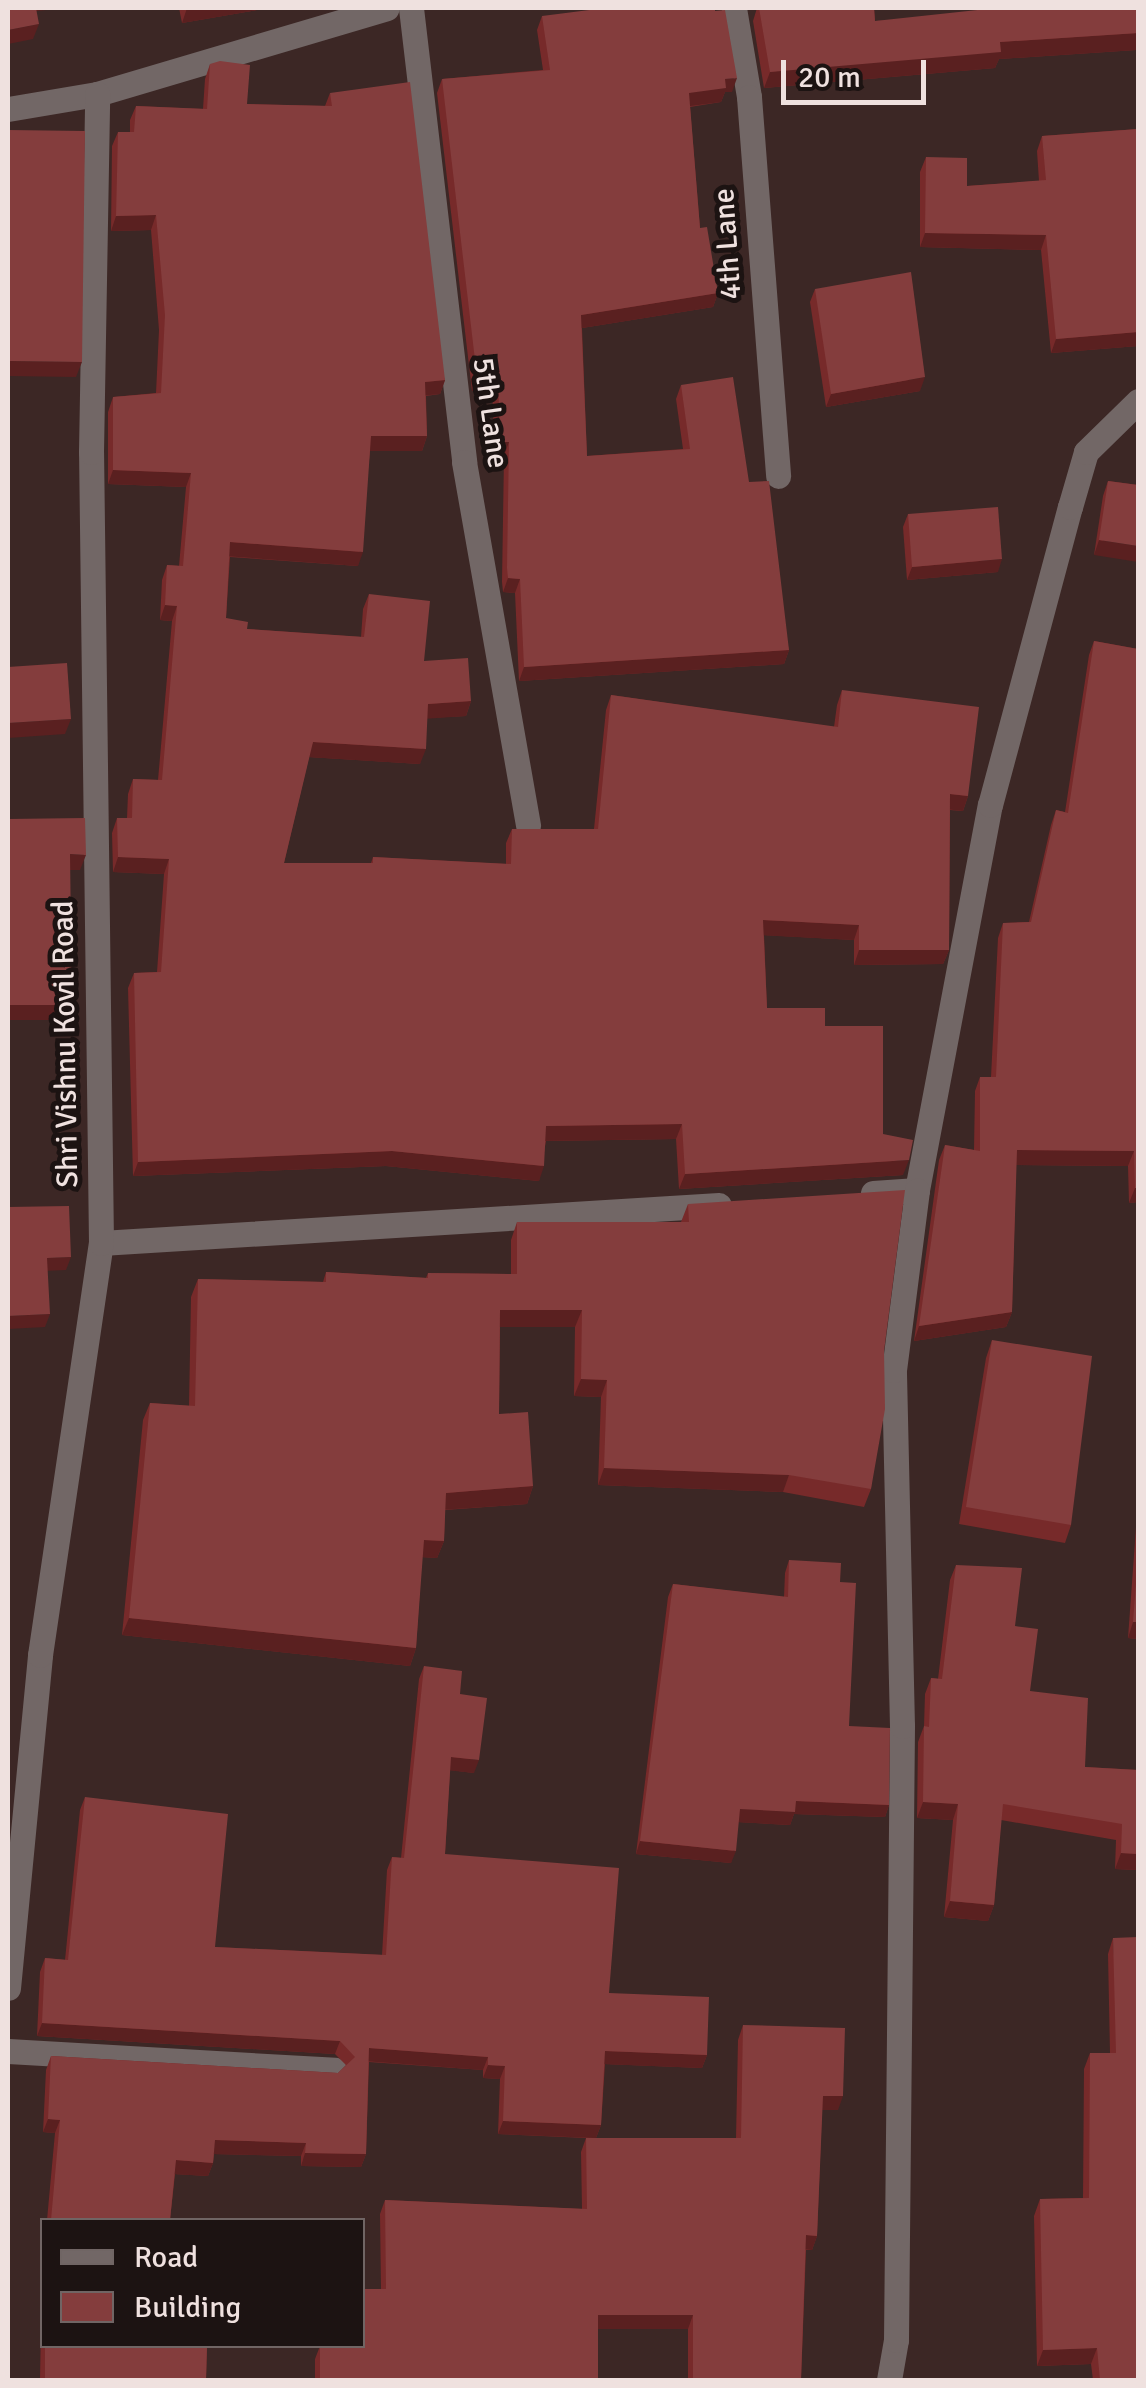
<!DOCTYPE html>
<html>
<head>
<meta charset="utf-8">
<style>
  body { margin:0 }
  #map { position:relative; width:1146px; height:2388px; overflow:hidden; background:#3c2725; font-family:Signika,sans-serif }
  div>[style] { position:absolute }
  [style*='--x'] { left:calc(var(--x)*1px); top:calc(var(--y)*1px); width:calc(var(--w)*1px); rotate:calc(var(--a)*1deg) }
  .minor>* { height:25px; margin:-12.5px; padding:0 12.5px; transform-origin:12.5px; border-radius:12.5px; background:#726766 }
  .wall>* { inset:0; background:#772a2a }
  .shaded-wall>* { inset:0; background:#5a2020 }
  .building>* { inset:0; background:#843d3d }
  span { translate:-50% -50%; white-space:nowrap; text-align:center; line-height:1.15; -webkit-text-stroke:10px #1c1312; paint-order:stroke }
  .street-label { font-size:30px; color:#efe1df }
  .frame { position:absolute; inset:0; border:10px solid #efe1df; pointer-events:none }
  .legend { position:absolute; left:40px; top:2218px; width:325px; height:130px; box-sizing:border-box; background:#1c1312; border:2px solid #706564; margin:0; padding:12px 18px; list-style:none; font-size:30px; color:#efe1df }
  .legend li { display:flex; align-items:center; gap:20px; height:50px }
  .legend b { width:50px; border:2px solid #706564 }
  .scale { position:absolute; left:781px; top:60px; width:145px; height:45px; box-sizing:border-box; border:5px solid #efe1df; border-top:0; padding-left:12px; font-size:30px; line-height:35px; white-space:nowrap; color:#efe1df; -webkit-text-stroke:8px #1c1312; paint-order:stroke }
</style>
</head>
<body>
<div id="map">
  <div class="minor">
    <i style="--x:411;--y:8;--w:457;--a:83.3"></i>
    <i style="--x:464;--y:462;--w:369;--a:80"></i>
    <i style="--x:734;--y:8;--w:90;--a:80.4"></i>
    <i style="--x:749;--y:97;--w:380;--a:85.6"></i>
    <i style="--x:8;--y:109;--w:90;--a:-9.6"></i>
    <i style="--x:97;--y:94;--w:302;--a:-16.5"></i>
    <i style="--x:873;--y:1193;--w:44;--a:-3.9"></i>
    <i style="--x:917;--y:1190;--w:392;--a:-79.3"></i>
    <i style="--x:990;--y:805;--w:309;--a:-75"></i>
    <i style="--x:1070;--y:507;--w:57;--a:-73.8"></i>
    <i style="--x:1086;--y:452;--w:73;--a:-44.4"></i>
    <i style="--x:101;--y:1243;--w:619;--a:-3.52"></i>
    <i style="--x:8;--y:1988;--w:335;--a:-84.5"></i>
    <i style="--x:40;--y:1655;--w:416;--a:-81.6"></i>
    <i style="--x:101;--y:1243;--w:791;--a:-90.72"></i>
    <i style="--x:91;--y:452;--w:358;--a:-89"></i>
    <i style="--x:8;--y:2051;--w:327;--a:3.3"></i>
    <i style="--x:889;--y:2380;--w:41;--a:-80.1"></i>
    <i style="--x:896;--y:2340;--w:614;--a:-89.44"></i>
    <i style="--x:902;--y:1726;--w:356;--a:-91.3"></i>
    <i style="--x:894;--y:1370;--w:181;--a:-82.7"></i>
  </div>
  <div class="wall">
    <i style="clip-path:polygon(179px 8px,269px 8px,182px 23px)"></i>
    <i style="clip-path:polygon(757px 8px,874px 8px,875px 21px,1138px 8px,1138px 44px,1136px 50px,999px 59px,995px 68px,764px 88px,753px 21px)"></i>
    <i style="clip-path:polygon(542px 16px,732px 92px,725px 92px,721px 102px,690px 107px,700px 228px,718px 293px,713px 307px,582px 328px,587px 456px,683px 449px,676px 399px,681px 385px,749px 482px,789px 650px,784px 664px,519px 681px,515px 593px,503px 592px,502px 582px,504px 456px,495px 456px,492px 389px,472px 391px,437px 93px,442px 79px,543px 70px,537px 30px)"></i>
    <i style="clip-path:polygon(210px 64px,247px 104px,325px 106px,330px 93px,445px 380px,440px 394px,426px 396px,427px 436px,422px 451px,370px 451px,358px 566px,230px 557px,226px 618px,247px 629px,361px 637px,363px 609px,369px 594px,424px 661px,471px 701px,466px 716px,427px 718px,420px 764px,309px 757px,284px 863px,371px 863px,373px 857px,506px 864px,506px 843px,512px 829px,594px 829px,606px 710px,611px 695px,834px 727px,837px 705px,842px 690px,968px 796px,963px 811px,950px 810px,949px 950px,943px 964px,854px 965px,854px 940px,764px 935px,767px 1008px,825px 1026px,903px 1175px,679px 1189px,676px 1139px,546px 1141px,539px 1181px,386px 1166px,133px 1176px,128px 988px,134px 973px,157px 972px,164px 874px,113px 872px,112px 833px,117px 818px,127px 818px,128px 794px,133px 779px,158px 780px,172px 621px,160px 620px,162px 580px,167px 565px,179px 566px,186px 487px,108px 484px,108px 412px,113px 397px,156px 393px,159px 330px,151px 230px,111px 231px,112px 146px,118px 132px,130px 132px,130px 120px,136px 106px,203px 109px,205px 79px)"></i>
    <i style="clip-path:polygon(1138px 129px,1138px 346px,1051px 353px,1041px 250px,920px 247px,920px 172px,926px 157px,967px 186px,1039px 181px,1037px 151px,1042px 136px)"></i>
    <i style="clip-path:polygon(815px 289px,920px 391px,826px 407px,810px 302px)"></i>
    <i style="clip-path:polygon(1108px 481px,1138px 485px,1094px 555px,1103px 496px)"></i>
    <i style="clip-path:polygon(908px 514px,998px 572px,907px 580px,903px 527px)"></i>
    <i style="clip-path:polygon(1094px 641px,1138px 649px,1138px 1202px,1129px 1203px,1128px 1166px,1016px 1165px,1012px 1312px,1006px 1327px,914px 1341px,939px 1160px,945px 1145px,974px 1150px,975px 1091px,980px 1077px,991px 1077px,998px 938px,1003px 923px,1029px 922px,1051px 825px,1056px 810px,1065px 812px,1089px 655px)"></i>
    <i style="clip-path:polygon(688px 1204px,884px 1351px,871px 1489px,864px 1507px,783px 1492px,598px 1485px,601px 1397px,574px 1396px,575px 1327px,500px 1327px,499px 1414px,533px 1486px,527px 1504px,445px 1510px,444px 1541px,437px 1558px,422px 1557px,416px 1648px,410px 1666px,122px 1635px,143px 1420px,150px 1403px,189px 1406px,191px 1297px,198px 1279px,323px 1282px,326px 1272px,426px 1278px,428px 1273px,511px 1274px,511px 1240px,517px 1222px,681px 1222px)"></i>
    <i style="clip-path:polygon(992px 1340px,1071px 1525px,1065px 1543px,959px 1524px,986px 1358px)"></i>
    <i style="clip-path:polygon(1138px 1500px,1138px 1639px,1128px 1638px)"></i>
    <i style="clip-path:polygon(789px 1560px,840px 1582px,849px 1726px,889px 1805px,885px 1817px,794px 1814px,790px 1825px,738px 1822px,731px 1863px,636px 1854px,668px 1597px,673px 1584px,784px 1597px,785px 1573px)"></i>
    <i style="clip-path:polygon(956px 1565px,1015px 1626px,1030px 1691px,1085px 1767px,1138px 1770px,1138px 1870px,1115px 1869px,1116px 1840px,1001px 1820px,994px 1905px,988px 1921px,944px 1917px,953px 1820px,917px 1818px,918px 1742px,924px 1726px,925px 1694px,931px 1678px,938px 1679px,950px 1580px)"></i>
    <i style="clip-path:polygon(424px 1666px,460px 1694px,474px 1773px,450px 1770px,445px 1854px,609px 1993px,707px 2055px,702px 2068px,605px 2064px,601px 2125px,596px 2138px,736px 2138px,738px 2040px,743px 2025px,838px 2110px,822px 2110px,817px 2236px,812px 2250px,806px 2250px,801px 2380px,688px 2380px,688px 2329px,598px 2329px,598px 2380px,315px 2380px,315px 2359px,320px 2346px,362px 2346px,362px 2296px,365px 2289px,381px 2289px,380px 2214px,385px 2200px,582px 2209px,581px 2152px,586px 2138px,498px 2134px,500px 2079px,483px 2078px,483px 2070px,369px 2062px,366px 2154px,361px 2167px,301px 2166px,301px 2156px,214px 2154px,213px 2163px,208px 2176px,175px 2174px,170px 2220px,47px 2220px,55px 2133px,43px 2132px,46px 2070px,51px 2056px,338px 2073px,346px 2065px,335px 2054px,37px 2036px,40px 1972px,45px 1958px,65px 1960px,80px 1810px,85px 1797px,215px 1947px,382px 1955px,387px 1870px,392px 1857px,401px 1858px,419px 1679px)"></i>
    <i style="clip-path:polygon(1113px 1938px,1138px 2380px,1093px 2380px,1091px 2364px,1037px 2366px,1034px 2216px,1040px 2199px,1083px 2198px,1084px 2069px,1090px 2053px,1110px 2053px,1108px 1954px)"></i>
    <i style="clip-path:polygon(42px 2269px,42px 2346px,207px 2346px,206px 2380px,40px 2380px)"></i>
  </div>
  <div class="shaded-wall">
    <i style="clip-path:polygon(30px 8px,64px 8px,28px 12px)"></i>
    <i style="clip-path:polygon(187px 8px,269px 8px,182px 23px)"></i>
    <i style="clip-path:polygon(39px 24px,33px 39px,8px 44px,8px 30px)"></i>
    <i style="clip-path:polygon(1138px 33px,1138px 44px,1136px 50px,999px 59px,995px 68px,764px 88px,770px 72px,1000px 42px)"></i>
    <i style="clip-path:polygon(737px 78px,732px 92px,725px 92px,721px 102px,683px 107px,689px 93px,725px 79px)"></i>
    <i style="clip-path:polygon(156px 215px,151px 230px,111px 231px,116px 216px)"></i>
    <i style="clip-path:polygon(925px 233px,1046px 235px,1041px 250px,920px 247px)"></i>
    <i style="clip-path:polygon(718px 293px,713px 307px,576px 329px,581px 315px)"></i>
    <i style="clip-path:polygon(1138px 332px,1138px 346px,1051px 353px,1056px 339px)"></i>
    <i style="clip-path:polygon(8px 361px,82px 362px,76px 377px,8px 376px)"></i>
    <i style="clip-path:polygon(498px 375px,492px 389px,472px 391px,477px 377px)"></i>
    <i style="clip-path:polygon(925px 377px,920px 391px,826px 407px,831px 394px)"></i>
    <i style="clip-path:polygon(445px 380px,440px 394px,420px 396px,425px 382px)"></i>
    <i style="clip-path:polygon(371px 436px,427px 436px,422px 451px,366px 451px)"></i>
    <i style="clip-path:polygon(500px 442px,509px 442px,504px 456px,495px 456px)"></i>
    <i style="clip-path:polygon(113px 470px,191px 473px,186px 487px,108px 484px)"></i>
    <i style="clip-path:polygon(1099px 540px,1138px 546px,1138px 562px,1094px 555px)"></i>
    <i style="clip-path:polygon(230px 542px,363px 552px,358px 566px,225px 556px)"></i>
    <i style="clip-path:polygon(1002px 559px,998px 572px,907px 580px,912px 567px)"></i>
    <i style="clip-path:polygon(508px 578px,520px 579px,515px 593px,503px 592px)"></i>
    <i style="clip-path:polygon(165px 605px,177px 606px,172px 621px,160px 620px)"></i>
    <i style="clip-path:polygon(789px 650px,784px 664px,519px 681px,524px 667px)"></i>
    <i style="clip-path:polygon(471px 701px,466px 716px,423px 719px,428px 704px)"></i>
    <i style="clip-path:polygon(71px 719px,65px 734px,8px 738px,8px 723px)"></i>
    <i style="clip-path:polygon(313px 742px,426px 749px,420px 764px,307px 757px)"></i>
    <i style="clip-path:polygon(950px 794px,968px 796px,963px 811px,945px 809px)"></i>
    <i style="clip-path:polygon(70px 854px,86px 855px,80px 870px,64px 870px)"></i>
    <i style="clip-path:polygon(118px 857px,169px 859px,164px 874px,113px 872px)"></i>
    <i style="clip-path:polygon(763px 920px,859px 925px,854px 940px,758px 935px)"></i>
    <i style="clip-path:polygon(859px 950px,949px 950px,943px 964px,854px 965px)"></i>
    <i style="clip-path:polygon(8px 1005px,72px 1005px,66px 1020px,8px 1020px)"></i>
    <i style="clip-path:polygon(682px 1124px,676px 1139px,541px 1141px,546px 1126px)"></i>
    <i style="clip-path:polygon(1017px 1150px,1134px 1151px,1128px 1166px,1011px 1165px)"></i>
    <i style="clip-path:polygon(392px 1151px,544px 1166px,539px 1181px,386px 1166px,133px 1176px,138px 1162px)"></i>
    <i style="clip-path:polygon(909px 1160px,903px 1175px,679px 1189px,685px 1174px)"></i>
    <i style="clip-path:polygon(1135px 1188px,1138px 1188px,1138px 1202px,1129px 1203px)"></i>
    <i style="clip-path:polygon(71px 1257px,66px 1270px,42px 1271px,47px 1258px)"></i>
    <i style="clip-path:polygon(500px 1310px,582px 1310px,575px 1327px,494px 1327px)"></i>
    <i style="clip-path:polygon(1012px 1312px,1006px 1327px,914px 1341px,919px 1326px)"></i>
    <i style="clip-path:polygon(50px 1314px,45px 1327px,8px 1329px,8px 1316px)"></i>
    <i style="clip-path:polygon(581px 1379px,607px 1380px,601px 1397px,574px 1396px)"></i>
    <i style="clip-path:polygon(604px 1468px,789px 1475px,783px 1492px,598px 1485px)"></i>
    <i style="clip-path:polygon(533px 1486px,527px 1504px,440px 1510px,446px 1493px)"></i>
    <i style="clip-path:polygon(424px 1540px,444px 1541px,437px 1558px,417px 1557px)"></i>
    <i style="clip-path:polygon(129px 1618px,416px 1648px,410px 1666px,122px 1635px)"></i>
    <i style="clip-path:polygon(1133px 1622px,1138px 1622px,1138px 1639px,1128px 1638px)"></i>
    <i style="clip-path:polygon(451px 1757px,479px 1760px,474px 1773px,446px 1770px)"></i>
    <i style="clip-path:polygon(796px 1801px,889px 1805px,885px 1817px,794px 1814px,790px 1825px,735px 1822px,740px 1809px)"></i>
    <i style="clip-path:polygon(923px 1802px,958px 1804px,953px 1820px,917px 1818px)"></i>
    <i style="clip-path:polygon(640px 1841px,736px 1851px,731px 1863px,636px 1854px)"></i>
    <i style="clip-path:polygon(1121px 1853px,1138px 1854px,1138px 1870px,1115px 1869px)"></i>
    <i style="clip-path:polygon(950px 1901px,994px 1905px,988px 1921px,944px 1917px)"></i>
    <i style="clip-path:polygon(42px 2023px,340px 2041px,335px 2054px,37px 2036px)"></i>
    <i style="clip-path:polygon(369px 2048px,488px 2057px,483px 2070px,364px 2061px)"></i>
    <i style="clip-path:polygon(605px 2051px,707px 2055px,702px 2068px,601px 2064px)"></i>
    <i style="clip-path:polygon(488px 2065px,505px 2066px,500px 2079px,483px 2078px)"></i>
    <i style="clip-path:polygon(823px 2096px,843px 2096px,838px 2110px,818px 2110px)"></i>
    <i style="clip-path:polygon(48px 2119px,60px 2120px,55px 2133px,43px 2132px)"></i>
    <i style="clip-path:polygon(503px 2121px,601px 2125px,596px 2138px,498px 2134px)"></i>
    <i style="clip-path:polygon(215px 2140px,306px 2143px,301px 2156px,210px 2154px)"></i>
    <i style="clip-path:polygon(305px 2153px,366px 2154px,361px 2167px,301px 2166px)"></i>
    <i style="clip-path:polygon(176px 2160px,213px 2163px,208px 2176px,171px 2174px)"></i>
    <i style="clip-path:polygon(806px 2235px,817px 2236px,812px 2250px,801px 2249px)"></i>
    <i style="clip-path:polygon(598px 2315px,693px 2315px,688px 2329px,593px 2329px)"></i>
    <i style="clip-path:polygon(1097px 2348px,1091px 2364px,1037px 2366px,1043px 2350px)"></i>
  </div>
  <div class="building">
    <i style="clip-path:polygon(8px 8px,36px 8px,39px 24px,8px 30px)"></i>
    <i style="clip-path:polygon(605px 8px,715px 8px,715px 11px,725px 10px,737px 78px,725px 79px,726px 88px,689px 93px,700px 228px,707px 227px,718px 293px,581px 315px,587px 456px,690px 449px,681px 385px,733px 377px,749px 482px,769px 481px,789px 650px,524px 667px,520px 579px,508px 578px,507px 568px,509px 442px,500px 442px,498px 375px,477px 377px,442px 79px,550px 70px,542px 16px)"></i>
    <i style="clip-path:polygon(759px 8px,874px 8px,875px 21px,996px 8px,1138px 8px,1138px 33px,1000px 42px,1001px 52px,770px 72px)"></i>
    <i style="clip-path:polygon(220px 61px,250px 65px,247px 104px,332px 106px,330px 93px,410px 82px,445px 380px,425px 382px,427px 436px,371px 436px,363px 552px,230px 542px,226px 618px,248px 622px,247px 629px,364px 637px,369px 594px,430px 601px,424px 661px,468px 658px,471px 701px,428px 704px,426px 749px,313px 742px,284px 863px,373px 863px,373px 857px,511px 864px,512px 829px,598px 829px,611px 695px,838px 727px,842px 690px,979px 707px,968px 796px,950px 794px,949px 950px,859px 950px,859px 925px,763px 920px,767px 1008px,825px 1008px,825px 1026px,883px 1026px,883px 1134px,913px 1140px,909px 1160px,685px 1174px,682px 1124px,546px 1126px,544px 1166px,392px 1151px,138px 1162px,134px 973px,161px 972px,169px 859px,118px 857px,117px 818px,132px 818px,133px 779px,162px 780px,177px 606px,165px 605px,167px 565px,183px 566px,191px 473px,113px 470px,113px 397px,161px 393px,165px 315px,156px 215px,116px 216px,118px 132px,134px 132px,136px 106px,207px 109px,210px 64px)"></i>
    <i style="clip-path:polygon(1138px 129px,1138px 332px,1056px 339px,1046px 235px,925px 233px,926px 157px,967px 158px,967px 186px,1046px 180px,1042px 136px)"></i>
    <i style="clip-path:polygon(8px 130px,85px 131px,82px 362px,8px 361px)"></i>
    <i style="clip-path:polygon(911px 272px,925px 377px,831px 394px,815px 289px)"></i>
    <i style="clip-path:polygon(1108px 481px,1138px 485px,1138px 546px,1099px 540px)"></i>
    <i style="clip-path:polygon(998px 507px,1002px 559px,912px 567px,908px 514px)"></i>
    <i style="clip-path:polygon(1094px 641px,1138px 649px,1138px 1188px,1135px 1188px,1134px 1151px,1017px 1150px,1012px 1312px,919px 1326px,945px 1145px,980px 1151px,980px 1077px,996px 1077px,1003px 923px,1031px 922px,1056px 810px,1068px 813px)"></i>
    <i style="clip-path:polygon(67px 663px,71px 719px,8px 723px,8px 667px)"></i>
    <i style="clip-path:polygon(85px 818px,86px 855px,70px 854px,72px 1005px,8px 1005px,8px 819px)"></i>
    <i style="clip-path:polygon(905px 1190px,884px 1351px,885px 1409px,871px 1489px,789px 1475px,604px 1468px,607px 1380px,581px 1379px,582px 1310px,500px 1310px,499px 1414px,528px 1412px,533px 1486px,446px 1493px,444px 1541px,424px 1540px,416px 1648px,129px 1618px,150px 1403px,195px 1406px,198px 1279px,326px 1282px,326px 1272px,428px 1278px,428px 1273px,517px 1274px,517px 1222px,689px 1222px,688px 1204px)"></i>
    <i style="clip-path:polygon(69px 1206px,71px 1257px,47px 1258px,50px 1314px,8px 1316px,8px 1207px)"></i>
    <i style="clip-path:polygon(992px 1340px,1092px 1356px,1071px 1525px,966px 1507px)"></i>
    <i style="clip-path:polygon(1138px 1558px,1138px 1622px,1133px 1622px)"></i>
    <i style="clip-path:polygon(789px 1560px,841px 1563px,840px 1582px,856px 1583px,849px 1726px,890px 1728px,889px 1805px,796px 1801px,795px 1812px,740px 1809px,736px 1851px,640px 1841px,673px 1584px,788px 1597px)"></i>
    <i style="clip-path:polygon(956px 1565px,1022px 1568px,1015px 1626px,1038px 1629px,1030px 1691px,1088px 1698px,1085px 1767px,1138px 1770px,1138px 1854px,1121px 1853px,1122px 1824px,1003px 1804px,994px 1905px,950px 1901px,958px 1804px,923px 1802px,924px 1726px,929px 1727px,931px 1678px,942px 1679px)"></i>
    <i style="clip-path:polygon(424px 1666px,462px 1671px,460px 1694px,487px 1698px,479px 1760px,451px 1757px,445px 1854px,619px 1868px,609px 1993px,709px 1997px,707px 2055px,605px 2051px,601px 2125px,503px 2121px,505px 2066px,488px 2065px,488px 2057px,369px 2048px,366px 2154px,305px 2153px,306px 2143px,215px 2140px,213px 2163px,176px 2160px,170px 2220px,51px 2220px,60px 2120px,48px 2119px,51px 2056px,338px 2073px,355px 2057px,340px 2041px,42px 2023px,45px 1958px,68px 1960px,85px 1797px,228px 1814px,215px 1947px,386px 1955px,392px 1857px,404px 1858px)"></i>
    <i style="clip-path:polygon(1138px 1937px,1138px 2380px,1100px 2380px,1097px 2348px,1043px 2350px,1040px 2199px,1089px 2198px,1090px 2053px,1116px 2053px,1113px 1938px)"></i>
    <i style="clip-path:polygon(743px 2025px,845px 2028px,843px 2096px,823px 2096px,817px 2236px,806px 2235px,801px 2380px,693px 2380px,693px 2315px,598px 2315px,598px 2380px,320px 2380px,320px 2346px,364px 2346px,365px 2289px,386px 2289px,385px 2200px,587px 2209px,586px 2138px,741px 2138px)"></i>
    <i style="clip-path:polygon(45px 2346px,207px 2346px,206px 2380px,45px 2380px)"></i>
  </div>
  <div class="street-label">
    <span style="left:728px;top:244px;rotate:-94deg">4th Lane</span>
    <span style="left:490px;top:413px;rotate:82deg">5th Lane</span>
    <span style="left:66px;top:1044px;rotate:-91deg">Shri Vishnu Kovil Road</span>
  </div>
  <div class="frame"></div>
  <ul class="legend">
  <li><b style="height:12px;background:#726766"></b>Road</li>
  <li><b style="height:28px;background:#843d3d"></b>Building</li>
  </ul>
  <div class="scale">20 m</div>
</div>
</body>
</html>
